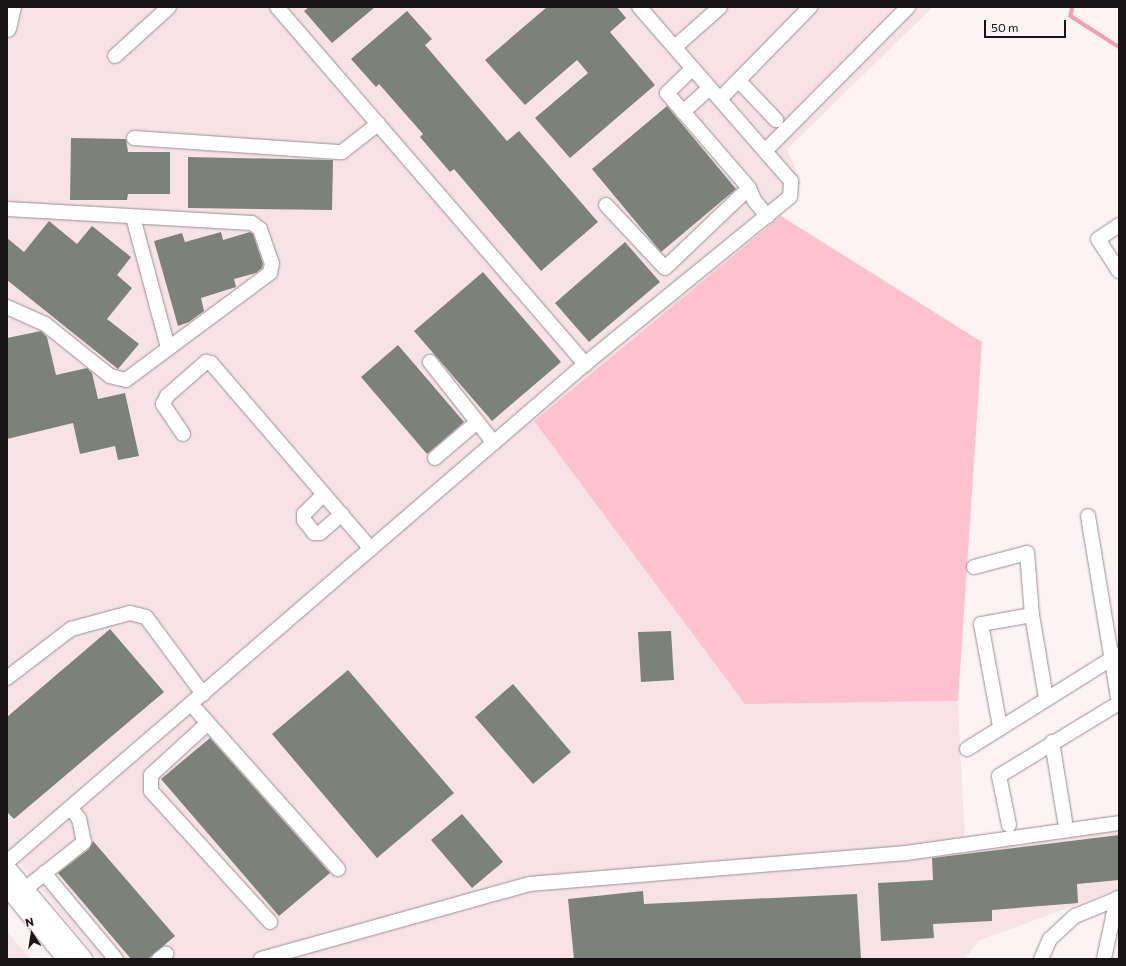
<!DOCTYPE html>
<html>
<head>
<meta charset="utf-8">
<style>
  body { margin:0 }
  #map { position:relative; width:1126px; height:966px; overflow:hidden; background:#fdf2f4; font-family:Commissioner,sans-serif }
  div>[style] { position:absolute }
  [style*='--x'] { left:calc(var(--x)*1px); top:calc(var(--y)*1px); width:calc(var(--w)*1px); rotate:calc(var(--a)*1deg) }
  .built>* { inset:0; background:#f7e3e7 }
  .green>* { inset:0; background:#fec2cf }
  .stream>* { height:3.5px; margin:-1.75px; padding:0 1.75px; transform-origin:1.75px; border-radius:1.75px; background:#ef9fb2 }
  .building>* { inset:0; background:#7c8179 }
  .roads { filter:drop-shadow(0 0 1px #9a9092) drop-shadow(0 0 1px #9a9092) }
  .minor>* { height:14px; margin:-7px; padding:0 7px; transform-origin:7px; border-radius:7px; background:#fff }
  .major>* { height:17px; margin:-8.5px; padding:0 8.5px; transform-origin:8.5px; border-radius:8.5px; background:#fff }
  span { translate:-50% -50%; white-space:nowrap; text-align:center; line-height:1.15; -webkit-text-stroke:3.5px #fdf2f4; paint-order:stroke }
  .frame { position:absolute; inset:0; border:8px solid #191516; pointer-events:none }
  .north { position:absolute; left:12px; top:914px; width:40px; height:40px; -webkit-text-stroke:3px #fdf2f4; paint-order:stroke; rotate:348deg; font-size:11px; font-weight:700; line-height:16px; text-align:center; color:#191516 }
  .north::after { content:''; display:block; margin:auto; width:14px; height:18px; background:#191516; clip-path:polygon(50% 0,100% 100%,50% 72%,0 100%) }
  .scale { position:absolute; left:984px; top:20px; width:82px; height:18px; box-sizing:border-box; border:2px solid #191516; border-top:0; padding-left:5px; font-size:12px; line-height:14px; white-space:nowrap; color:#191516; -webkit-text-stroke:3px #fdf2f4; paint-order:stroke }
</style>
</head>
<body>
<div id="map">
  <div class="built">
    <i style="clip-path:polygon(7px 7px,933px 7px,787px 149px,801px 182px,781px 216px,534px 421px,745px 703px,958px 701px,965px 843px,1119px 825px,1119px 889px,978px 941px,965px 959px,98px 959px,7px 848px)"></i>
    <i style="clip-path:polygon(7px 932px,31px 959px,7px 959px)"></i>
  </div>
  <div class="green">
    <i style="clip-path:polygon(781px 216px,982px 342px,958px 701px,745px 704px,534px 421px)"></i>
  </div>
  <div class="stream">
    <i style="--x:1073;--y:7;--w:9;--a:103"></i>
    <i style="--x:1071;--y:16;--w:57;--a:32.9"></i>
  </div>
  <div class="building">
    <i style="clip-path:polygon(309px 7px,375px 7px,332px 43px,304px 11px)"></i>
    <i style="clip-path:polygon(547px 7px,617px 7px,626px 18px,610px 32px,655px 85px,570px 158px,535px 118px,588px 73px,577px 60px,525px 105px,485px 60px)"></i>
    <i style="clip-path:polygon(407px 11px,432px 39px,425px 45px,507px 141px,519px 131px,598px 222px,541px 271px,454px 169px,450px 172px,420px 137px,423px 134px,379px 84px,376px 87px,351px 59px)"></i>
    <i style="clip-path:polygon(667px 106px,736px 189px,661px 252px,592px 169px)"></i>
    <i style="clip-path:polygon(71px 138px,126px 139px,128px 152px,170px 152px,170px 194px,128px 194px,127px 200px,70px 200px)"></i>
    <i style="clip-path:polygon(188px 157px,333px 160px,332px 210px,188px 208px)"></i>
    <i style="clip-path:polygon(49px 221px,77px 244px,92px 226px,131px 257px,117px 275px,132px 288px,107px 319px,139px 344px,118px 369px,7px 280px,7px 238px,24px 252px)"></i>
    <i style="clip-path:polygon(221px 232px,223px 240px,250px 232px,253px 234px,263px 264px,262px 268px,256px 273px,234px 279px,236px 287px,201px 298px,204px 311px,189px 322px,178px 326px,154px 241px,182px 233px,185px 242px)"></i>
    <i style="clip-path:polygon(625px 242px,660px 282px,589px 342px,555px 303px)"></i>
    <i style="clip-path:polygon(483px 272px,561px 362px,492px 421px,414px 331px)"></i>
    <i style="clip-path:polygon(41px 331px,47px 337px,56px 375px,87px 368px,92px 373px,98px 399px,125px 393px,139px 456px,118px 460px,115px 446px,80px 454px,73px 423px,7px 439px,7px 338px)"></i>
    <i style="clip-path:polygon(398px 345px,464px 422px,427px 454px,361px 377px)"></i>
    <i style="clip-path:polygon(110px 629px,164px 692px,14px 819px,7px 812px,7px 717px)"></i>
    <i style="clip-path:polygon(671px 631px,674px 680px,641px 682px,638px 632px)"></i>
    <i style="clip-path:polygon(348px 670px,454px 793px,377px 858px,272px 734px)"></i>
    <i style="clip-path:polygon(513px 684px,571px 752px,533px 784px,475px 717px)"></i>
    <i style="clip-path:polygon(210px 738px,330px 873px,279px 916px,161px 779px)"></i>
    <i style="clip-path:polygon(462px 814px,503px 862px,472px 888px,431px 840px)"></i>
    <i style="clip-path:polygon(1119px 835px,1119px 880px,1077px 884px,1078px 903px,992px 910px,992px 921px,933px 924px,934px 938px,881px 941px,878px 883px,933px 880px,932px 858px)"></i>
    <i style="clip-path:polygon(93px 841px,175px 936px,148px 959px,131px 959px,58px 873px,89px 849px)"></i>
    <i style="clip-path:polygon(643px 891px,644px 904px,857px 894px,861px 959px,574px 959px,568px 899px)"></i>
  </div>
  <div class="roads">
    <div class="minor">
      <i style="--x:277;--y:7;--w:472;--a:49.2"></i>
      <i style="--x:675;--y:47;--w:60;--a:-41.6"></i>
      <i style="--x:115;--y:56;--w:73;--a:-42.2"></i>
      <i style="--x:693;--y:68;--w:36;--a:136"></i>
      <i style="--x:667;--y:93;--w:125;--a:49.2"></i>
      <i style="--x:749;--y:188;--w:13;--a:67"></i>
      <i style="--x:754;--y:200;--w:21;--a:51"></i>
      <i style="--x:739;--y:81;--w:54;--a:46.5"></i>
      <i style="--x:720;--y:99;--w:129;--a:-45.6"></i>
      <i style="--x:683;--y:112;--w:36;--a:-42"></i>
      <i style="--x:134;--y:138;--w:208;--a:3.9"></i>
      <i style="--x:342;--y:152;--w:46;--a:-37.9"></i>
      <i style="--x:765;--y:151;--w:203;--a:-45.2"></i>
      <i style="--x:606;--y:205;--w:86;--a:46.9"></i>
      <i style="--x:665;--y:268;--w:116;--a:-43.6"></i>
      <i style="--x:7;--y:209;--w:245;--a:3.3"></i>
      <i style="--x:252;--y:223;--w:10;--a:37"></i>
      <i style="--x:260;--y:229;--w:36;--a:71"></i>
      <i style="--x:272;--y:263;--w:10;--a:101"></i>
      <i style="--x:270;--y:273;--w:179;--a:143.4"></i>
      <i style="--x:126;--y:380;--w:16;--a:-166"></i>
      <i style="--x:110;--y:376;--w:83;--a:-141.3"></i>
      <i style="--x:45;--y:324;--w:42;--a:-155.9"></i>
      <i style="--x:133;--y:217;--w:136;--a:75"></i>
      <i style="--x:1119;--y:225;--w:25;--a:146"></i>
      <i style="--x:1098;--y:239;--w:38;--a:57"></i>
      <i style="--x:430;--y:362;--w:103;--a:51.7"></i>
      <i style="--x:183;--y:434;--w:36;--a:-124"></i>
      <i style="--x:163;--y:404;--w:9;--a:-63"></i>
      <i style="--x:167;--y:396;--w:52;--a:-41.1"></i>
      <i style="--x:206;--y:362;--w:5;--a:11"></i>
      <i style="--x:211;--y:363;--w:245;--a:49.3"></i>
      <i style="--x:435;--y:458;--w:55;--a:-40.6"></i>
      <i style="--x:324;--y:494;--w:28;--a:135"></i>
      <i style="--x:304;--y:514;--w:6;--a:90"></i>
      <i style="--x:304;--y:520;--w:16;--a:52"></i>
      <i style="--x:314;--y:533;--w:6;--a:0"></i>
      <i style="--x:320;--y:533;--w:29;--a:-41"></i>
      <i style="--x:1088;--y:516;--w:191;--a:80.6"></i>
      <i style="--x:974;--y:567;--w:55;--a:-14.8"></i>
      <i style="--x:1027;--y:553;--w:62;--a:85.4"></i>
      <i style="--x:1032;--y:615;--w:52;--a:170"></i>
      <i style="--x:981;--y:624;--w:105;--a:79.5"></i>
      <i style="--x:1032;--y:615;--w:84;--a:80.4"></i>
      <i style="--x:7;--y:678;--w:81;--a:-37.4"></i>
      <i style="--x:71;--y:629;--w:61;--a:-15.2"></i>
      <i style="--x:130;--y:613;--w:16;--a:14"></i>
      <i style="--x:146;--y:617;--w:96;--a:53.5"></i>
      <i style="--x:191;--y:704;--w:221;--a:48.3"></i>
      <i style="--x:208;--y:723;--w:77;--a:137.6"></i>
      <i style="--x:151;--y:775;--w:16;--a:90"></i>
      <i style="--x:151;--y:791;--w:177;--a:47.7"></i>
      <i style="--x:1052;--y:742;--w:80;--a:80.7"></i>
      <i style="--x:967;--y:749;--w:179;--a:-32"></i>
      <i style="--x:1009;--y:825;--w:50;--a:-101.5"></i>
      <i style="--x:999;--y:776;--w:140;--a:-31.3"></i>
      <i style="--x:7;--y:862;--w:763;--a:-40.75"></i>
      <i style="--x:585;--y:364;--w:264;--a:-39.2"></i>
      <i style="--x:790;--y:197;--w:16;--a:-86"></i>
      <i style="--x:791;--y:181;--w:231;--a:-131.1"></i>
      <i style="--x:44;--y:873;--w:112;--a:50.1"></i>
      <i style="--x:25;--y:889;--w:75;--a:-38.5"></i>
      <i style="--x:84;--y:842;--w:24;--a:-102"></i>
      <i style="--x:79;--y:819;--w:14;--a:-126"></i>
      <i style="--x:159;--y:959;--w:9;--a:-36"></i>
      <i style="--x:261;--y:959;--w:279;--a:-15.6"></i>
      <i style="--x:530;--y:884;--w:377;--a:-4.7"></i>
      <i style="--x:906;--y:853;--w:215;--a:-8"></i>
      <i style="--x:1041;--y:959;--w:22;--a:-66"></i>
      <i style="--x:1050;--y:939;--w:34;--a:-43"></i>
      <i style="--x:1075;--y:916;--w:48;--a:-22.2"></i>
      <i style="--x:1104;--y:959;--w:62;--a:-78"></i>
    </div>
    <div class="major">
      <i style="--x:7;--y:28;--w:22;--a:-77"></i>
      <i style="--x:7;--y:868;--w:119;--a:49.8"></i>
      <i style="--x:7;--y:887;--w:93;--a:50.7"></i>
    </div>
  </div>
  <div class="frame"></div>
  <div class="north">N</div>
  <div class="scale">50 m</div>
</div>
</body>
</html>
